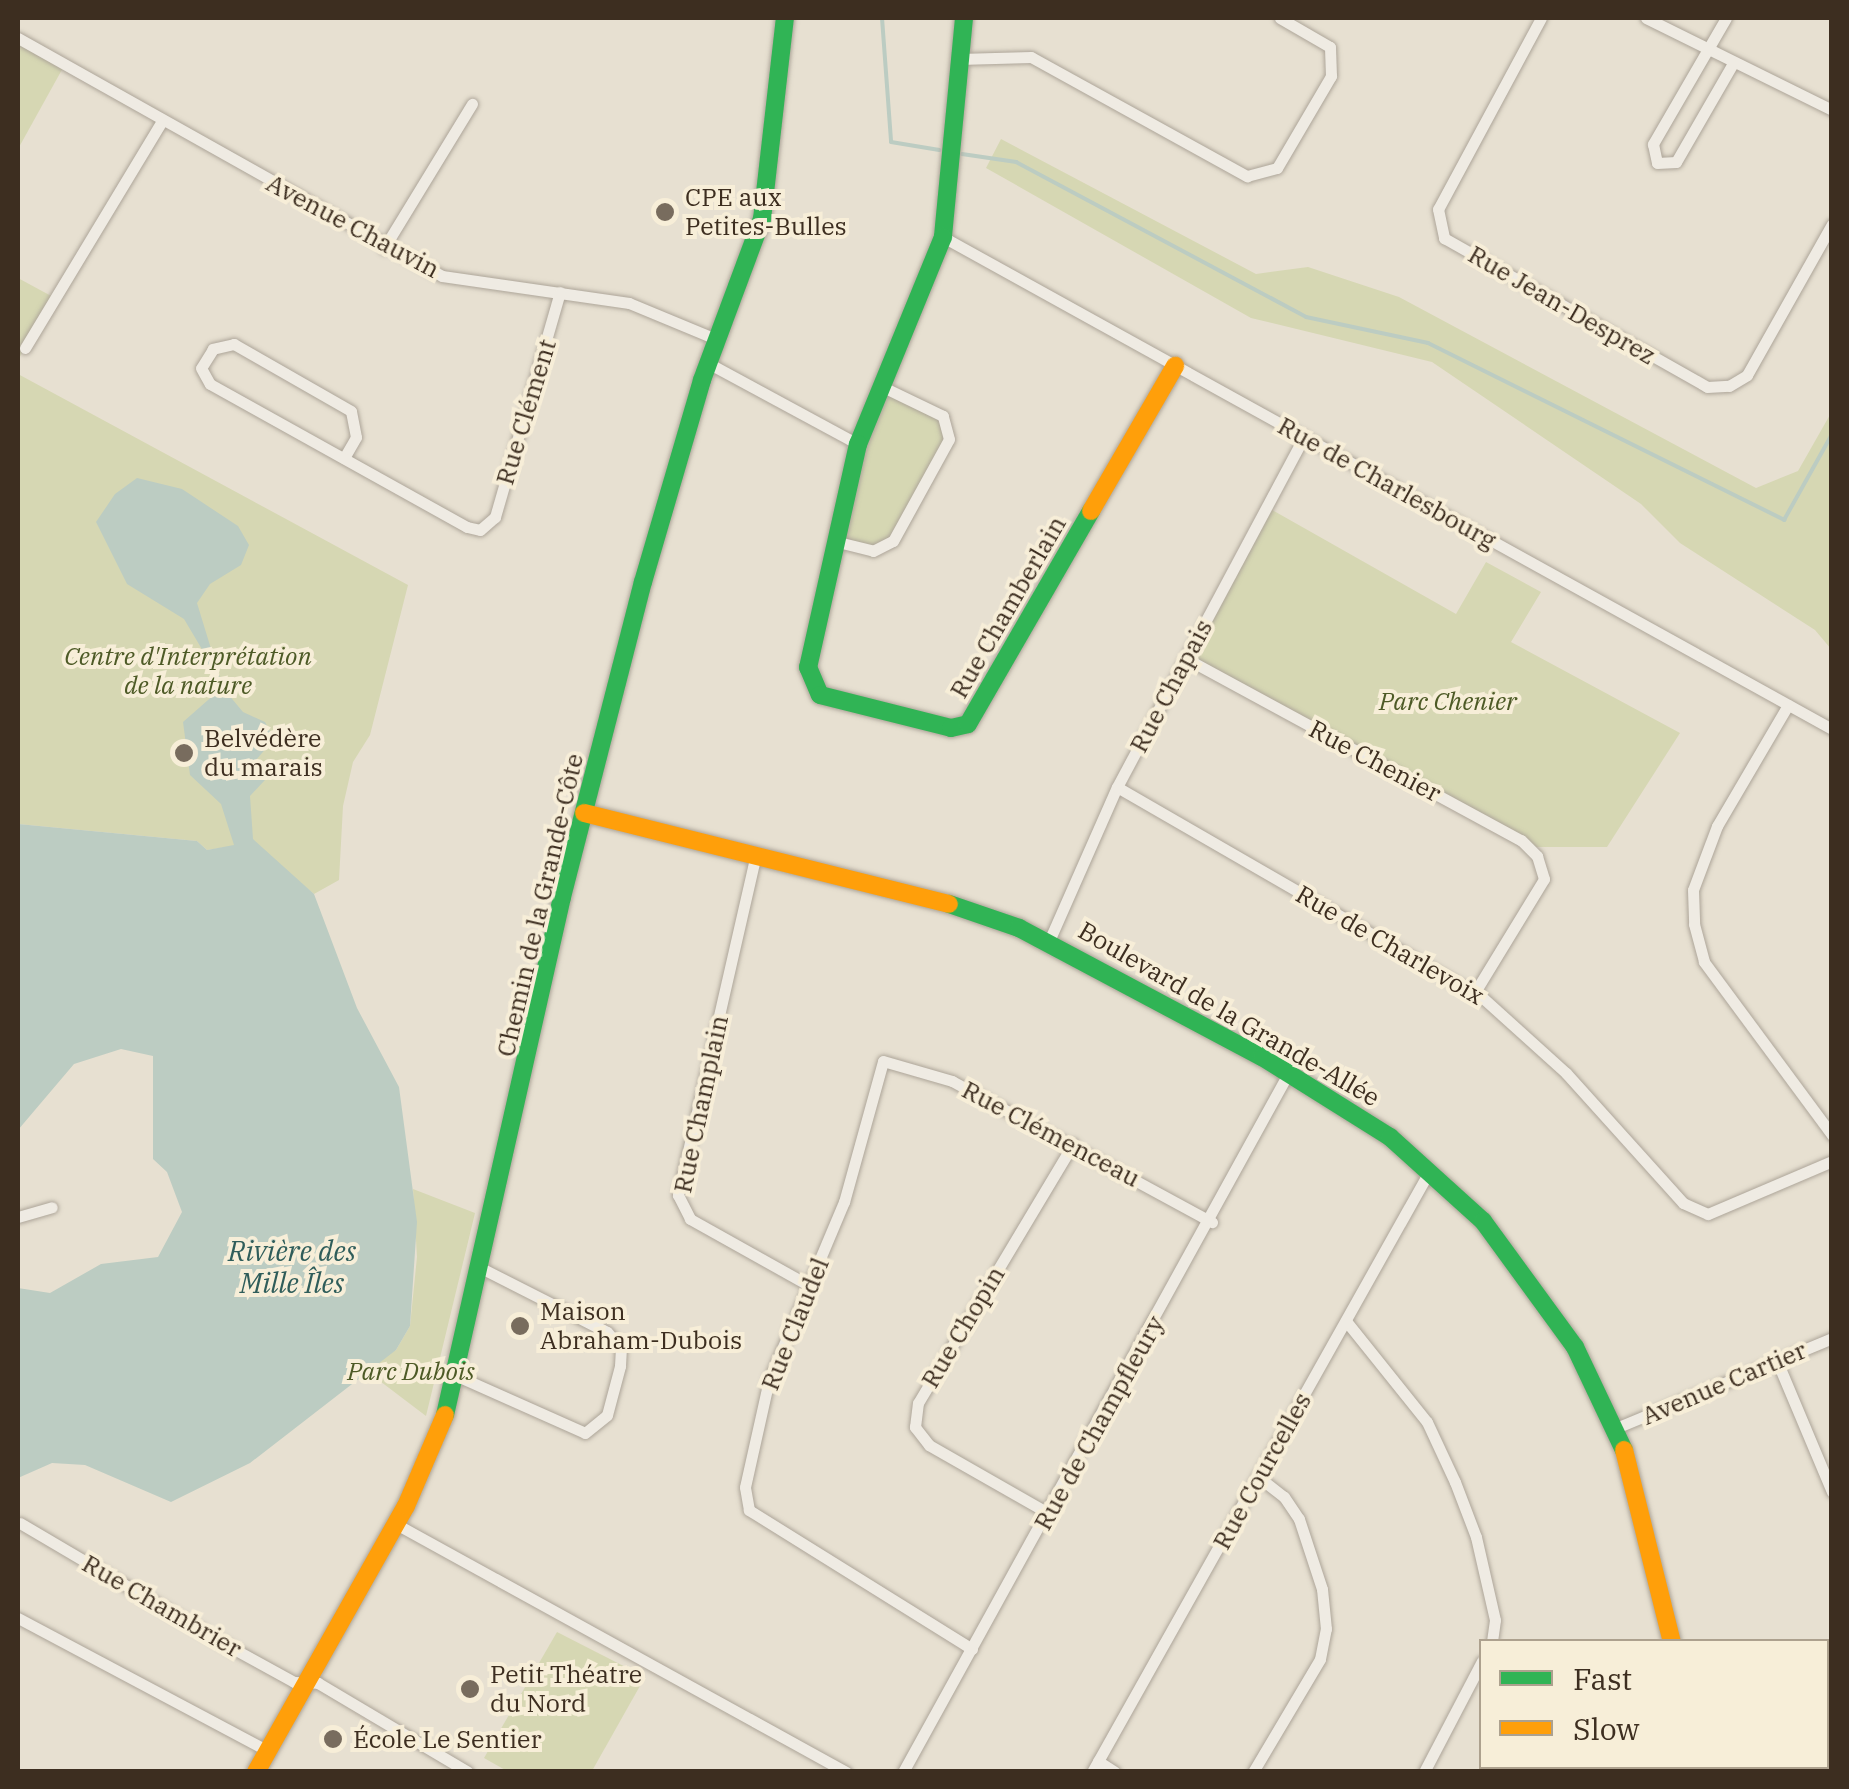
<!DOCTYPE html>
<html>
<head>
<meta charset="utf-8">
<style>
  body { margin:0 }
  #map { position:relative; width:1849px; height:1789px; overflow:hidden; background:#e7e0d1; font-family:"IBM Plex Serif",serif }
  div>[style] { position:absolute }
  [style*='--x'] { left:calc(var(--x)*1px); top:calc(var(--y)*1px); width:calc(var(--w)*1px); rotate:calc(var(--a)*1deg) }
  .green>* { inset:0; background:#d6d7b3 }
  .water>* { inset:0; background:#bcccc2 }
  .stream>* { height:4px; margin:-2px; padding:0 2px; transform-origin:2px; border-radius:2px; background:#bcccc2 }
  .roads { filter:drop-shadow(0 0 2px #ada599) drop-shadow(0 0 2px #ada599) }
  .street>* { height:11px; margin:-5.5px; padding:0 5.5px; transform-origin:5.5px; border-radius:5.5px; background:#efebe3 }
  .fast>* { height:18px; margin:-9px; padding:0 9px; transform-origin:9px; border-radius:9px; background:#30b455 }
  .slow>* { height:18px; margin:-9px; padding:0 9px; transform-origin:9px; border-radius:9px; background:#ff9f0a }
  .dots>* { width:28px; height:28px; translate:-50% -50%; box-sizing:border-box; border:5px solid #f7eed8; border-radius:50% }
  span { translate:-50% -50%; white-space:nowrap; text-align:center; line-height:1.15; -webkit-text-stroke:8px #f7eed8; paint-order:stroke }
  .poi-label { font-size:25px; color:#3d2e20 }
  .left { translate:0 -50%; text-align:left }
  .street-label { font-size:25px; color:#3d2e20 }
  .park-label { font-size:25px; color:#4d5a26; font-style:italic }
  .water-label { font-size:28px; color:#2f5d5a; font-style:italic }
  .frame { position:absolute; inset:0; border:20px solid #3d2e20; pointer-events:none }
  .legend { position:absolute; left:1479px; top:1639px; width:350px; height:130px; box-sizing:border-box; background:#f7eed8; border:2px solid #ada18e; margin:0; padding:12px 18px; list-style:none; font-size:30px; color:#3d2e20 }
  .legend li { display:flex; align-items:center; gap:20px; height:50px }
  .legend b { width:50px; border:2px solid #ada18e }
</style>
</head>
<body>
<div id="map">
  <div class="green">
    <i style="clip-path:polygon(18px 39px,64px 66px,18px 149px)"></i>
    <i style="clip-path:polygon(1001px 139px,1256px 274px,1308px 267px,1399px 297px,1756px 488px,1798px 471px,1831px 413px,1831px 649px,1815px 630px,1680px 543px,1641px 504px,1432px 362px,1251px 318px,986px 168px)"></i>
    <i style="clip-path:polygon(18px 278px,53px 297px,18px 360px)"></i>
    <i style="clip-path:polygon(18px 374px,408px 585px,370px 735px,353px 762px,343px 806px,339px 880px,314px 894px,287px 872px,234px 846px,207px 850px,197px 841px,18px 824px)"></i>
    <i style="clip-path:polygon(883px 387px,943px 416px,949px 439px,893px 541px,873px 551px,838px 542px)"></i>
    <i style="clip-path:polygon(1267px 507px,1456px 614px,1486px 562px,1541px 592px,1511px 642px,1680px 733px,1607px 847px,1536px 847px,1187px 659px)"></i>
    <i style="clip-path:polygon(413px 1189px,475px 1213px,426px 1416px,364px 1369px,396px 1350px,410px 1326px,417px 1257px)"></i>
    <i style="clip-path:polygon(557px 1632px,645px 1677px,592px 1771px,507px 1771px,484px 1758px)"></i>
  </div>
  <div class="water">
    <i style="clip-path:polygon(137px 478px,182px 489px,238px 526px,249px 545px,241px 565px,210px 584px,197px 603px,223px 688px,243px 712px,265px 722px,274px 739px,256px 760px,265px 780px,250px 796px,253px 839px,314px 894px,357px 1008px,399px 1087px,417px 1222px,410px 1326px,396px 1350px,250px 1463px,171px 1502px,85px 1465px,52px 1463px,18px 1478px,18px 1288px,50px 1293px,101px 1264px,158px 1257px,182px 1212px,167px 1172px,153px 1159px,153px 1056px,121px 1049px,74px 1064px,18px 1130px,18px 824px,197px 841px,207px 850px,234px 845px,221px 804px,190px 775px,183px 722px,216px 693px,206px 656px,184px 619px,127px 584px,96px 522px,115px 494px)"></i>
  </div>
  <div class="stream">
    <i style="--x:882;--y:18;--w:124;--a:85.8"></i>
    <i style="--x:891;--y:142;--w:49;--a:9.5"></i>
    <i style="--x:962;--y:154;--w:55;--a:8.4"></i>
    <i style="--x:1016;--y:162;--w:329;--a:28.1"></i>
    <i style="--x:1306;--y:317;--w:125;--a:12"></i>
    <i style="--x:1428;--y:343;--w:398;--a:26.4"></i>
    <i style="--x:1784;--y:520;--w:98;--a:-60.8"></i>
  </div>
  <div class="roads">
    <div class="street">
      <i style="--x:1541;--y:18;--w:217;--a:118.3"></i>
      <i style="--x:1438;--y:209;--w:30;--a:78"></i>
      <i style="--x:1444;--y:238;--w:302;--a:29.5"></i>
      <i style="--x:1707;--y:387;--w:22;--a:-3"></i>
      <i style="--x:1729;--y:386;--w:21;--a:-31"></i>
      <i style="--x:1747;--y:375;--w:173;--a:-60.6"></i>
      <i style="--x:1646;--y:18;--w:208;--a:26.3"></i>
      <i style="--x:1726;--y:18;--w:146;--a:120.1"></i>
      <i style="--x:1653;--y:144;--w:19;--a:78"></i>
      <i style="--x:1657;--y:163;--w:19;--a:-3"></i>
      <i style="--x:1676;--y:162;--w:112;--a:-60"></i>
      <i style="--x:18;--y:38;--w:486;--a:29.3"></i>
      <i style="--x:442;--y:276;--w:189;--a:8.2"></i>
      <i style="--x:629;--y:303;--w:94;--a:22.5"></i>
      <i style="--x:959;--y:59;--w:72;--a:-1.6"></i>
      <i style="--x:1031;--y:57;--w:247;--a:28.9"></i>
      <i style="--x:1247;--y:176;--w:31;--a:-15"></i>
      <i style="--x:1277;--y:168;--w:107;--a:-59.6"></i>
      <i style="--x:1331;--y:76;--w:29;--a:-92"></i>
      <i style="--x:1330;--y:47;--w:58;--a:-149.9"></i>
      <i style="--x:943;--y:237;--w:1016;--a:28.96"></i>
      <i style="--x:384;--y:248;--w:169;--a:-58.6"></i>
      <i style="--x:25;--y:348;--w:265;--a:-58.9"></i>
      <i style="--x:708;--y:363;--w:170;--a:28.4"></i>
      <i style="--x:344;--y:458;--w:24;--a:-60"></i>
      <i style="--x:356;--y:437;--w:26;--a:-101"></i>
      <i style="--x:351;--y:411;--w:135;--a:-150.2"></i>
      <i style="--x:234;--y:344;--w:22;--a:167"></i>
      <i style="--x:213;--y:349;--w:22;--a:122"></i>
      <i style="--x:201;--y:368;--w:18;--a:61"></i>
      <i style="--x:210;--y:384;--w:294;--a:29.1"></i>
      <i style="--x:467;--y:527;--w:13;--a:13"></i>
      <i style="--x:480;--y:530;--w:20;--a:-41"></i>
      <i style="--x:495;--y:517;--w:234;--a:-73.9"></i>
      <i style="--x:838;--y:542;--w:36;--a:14"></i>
      <i style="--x:873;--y:551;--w:22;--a:-27"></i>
      <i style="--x:893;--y:541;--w:116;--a:-61.2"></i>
      <i style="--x:949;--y:439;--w:24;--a:-105"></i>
      <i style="--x:943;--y:416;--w:67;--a:-154.2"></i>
      <i style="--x:1187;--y:659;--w:380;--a:28.5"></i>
      <i style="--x:1521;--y:840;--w:23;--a:45"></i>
      <i style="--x:1537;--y:856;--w:24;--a:73"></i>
      <i style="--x:1544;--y:879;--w:132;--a:121.4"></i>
      <i style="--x:1788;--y:705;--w:140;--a:120.4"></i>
      <i style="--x:1717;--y:826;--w:68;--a:110.6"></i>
      <i style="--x:1693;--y:890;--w:34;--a:88"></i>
      <i style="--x:1694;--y:924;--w:39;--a:75"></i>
      <i style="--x:1704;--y:962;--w:215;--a:53.5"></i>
      <i style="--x:1117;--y:787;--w:422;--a:30"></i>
      <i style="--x:1483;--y:998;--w:112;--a:42.1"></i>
      <i style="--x:1566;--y:1073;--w:175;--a:48"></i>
      <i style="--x:1683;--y:1203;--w:27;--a:24"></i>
      <i style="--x:1708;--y:1214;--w:135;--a:-23.1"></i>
      <i style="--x:756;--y:854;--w:350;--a:102.9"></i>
      <i style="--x:678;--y:1195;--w:27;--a:63"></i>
      <i style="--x:690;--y:1219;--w:135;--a:29.2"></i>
      <i style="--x:1049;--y:941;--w:168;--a:-66.2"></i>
      <i style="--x:1117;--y:787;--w:397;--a:-61.9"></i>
      <i style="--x:18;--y:1217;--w:35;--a:-16"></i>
      <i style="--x:1346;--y:1321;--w:129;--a:51.3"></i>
      <i style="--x:1427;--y:1422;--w:66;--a:65"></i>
      <i style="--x:1455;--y:1482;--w:59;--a:69.1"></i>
      <i style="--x:1476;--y:1537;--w:85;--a:77.1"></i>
      <i style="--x:1495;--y:1620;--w:22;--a:98"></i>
      <i style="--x:1777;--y:1361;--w:142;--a:67.2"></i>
      <i style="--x:455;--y:1375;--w:142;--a:24"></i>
      <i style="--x:585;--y:1433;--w:28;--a:-39"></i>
      <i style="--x:607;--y:1415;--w:51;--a:-75.1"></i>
      <i style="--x:620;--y:1366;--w:18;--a:-87"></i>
      <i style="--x:621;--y:1348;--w:21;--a:-131"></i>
      <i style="--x:607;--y:1332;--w:141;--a:-153.1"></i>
      <i style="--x:1616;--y:1428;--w:234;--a:-22.6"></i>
      <i style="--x:1048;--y:1513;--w:137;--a:-150.3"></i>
      <i style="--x:929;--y:1445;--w:23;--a:-128"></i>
      <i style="--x:915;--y:1427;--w:24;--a:-83"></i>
      <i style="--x:918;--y:1403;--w:302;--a:-59.1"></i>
      <i style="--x:20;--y:1523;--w:248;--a:30.5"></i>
      <i style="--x:234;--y:1649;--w:68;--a:28.8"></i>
      <i style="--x:294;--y:1682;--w:24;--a:2"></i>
      <i style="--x:318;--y:1683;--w:174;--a:30.7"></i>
      <i style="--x:396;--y:1524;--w:514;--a:28.86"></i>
      <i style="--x:18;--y:1618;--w:283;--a:28"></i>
      <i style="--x:972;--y:1649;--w:263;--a:-148.1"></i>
      <i style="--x:749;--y:1510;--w:23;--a:-100"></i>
      <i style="--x:745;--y:1487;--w:110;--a:-77.4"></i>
      <i style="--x:769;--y:1380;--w:193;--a:-67.2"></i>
      <i style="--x:844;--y:1202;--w:146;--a:-74.5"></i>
      <i style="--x:883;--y:1061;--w:72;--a:16.2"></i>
      <i style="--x:952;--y:1081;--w:296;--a:28.5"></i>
      <i style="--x:1098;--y:1761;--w:20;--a:33"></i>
      <i style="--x:903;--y:1772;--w:799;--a:-61.13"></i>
      <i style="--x:1092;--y:1772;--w:690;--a:-60.69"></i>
      <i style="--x:1253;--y:1772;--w:131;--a:-59.3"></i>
      <i style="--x:1320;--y:1659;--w:31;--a:-79"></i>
      <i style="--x:1326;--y:1629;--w:40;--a:-95.7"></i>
      <i style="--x:1322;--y:1589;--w:74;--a:-108.2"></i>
      <i style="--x:1299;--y:1519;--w:27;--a:-124"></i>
      <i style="--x:1284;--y:1497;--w:33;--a:-142"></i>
      <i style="--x:1424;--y:1772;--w:125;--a:-62.4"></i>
    </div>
    <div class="fast">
      <i style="--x:964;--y:18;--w:220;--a:95.5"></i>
      <i style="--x:943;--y:237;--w:224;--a:112.3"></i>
      <i style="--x:858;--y:444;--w:229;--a:102.6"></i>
      <i style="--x:808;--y:667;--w:30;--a:67"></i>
      <i style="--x:820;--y:695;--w:135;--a:14.1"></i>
      <i style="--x:951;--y:728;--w:17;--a:-13"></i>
      <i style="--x:968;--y:724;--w:246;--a:-60"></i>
      <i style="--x:949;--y:904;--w:74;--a:18.9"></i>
      <i style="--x:1019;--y:928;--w:275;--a:28"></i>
      <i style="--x:1262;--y:1057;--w:151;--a:32"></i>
      <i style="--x:1390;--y:1137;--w:125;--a:42.1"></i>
      <i style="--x:1483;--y:1221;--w:156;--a:53.9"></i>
      <i style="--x:1575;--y:1347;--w:114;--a:64.6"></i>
      <i style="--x:445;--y:1415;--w:531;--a:-77.27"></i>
      <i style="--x:562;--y:897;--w:325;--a:-75.6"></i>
      <i style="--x:643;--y:582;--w:210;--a:-73.7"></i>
      <i style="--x:702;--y:380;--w:172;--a:-69.6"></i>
      <i style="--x:762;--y:219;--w:202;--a:-83.5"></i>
      <i style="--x:1696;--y:1766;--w:6;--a:81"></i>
    </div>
    <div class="slow">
      <i style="--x:1091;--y:511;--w:168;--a:-59.9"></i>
      <i style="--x:584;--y:813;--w:376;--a:14"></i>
      <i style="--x:1624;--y:1450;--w:198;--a:76"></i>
      <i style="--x:256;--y:1772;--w:305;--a:-60.6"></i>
      <i style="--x:406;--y:1506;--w:99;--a:-66.8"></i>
    </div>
  </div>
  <div class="dots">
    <i style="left:665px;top:212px;background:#786c5e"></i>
    <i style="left:184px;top:753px;background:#786c5e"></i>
    <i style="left:520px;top:1326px;background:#786c5e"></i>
    <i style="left:470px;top:1689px;background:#786c5e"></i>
    <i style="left:333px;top:1739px;background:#786c5e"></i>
  </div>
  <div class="poi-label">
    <span class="left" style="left:685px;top:212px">CPE aux<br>Petites-Bulles</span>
    <span class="left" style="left:204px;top:753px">Belvédère<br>du marais</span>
    <span class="left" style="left:540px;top:1326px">Maison<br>Abraham-Dubois</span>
    <span class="left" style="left:490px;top:1689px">Petit Théatre<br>du Nord</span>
    <span class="left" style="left:353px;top:1739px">École Le Sentier</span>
  </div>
  <div class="street-label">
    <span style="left:353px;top:226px;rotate:28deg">Avenue Chauvin</span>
    <span style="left:1562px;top:305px;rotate:30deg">Rue Jean-Desprez</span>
    <span style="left:526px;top:412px;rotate:-73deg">Rue Clément</span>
    <span style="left:1387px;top:483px;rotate:29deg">Rue de Charlesbourg</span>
    <span style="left:1008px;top:607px;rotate:-60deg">Rue Chamberlain</span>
    <span style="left:1171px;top:686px;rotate:-62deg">Rue Chapais</span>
    <span style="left:1375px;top:761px;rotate:28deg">Rue Chenier</span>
    <span style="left:540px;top:905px;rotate:-77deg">Chemin de la Grande-Côte</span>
    <span style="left:1390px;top:945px;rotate:30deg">Rue de Charlevoix</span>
    <span style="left:1229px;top:1014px;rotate:30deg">Boulevard de la Grande-Allée</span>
    <span style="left:701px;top:1104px;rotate:-78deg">Rue Champlain</span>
    <span style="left:1051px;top:1134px;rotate:28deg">Rue Clémenceau</span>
    <span style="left:795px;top:1324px;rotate:-68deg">Rue Claudel</span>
    <span style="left:963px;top:1327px;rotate:-59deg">Rue Chopin</span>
    <span style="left:1724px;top:1383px;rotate:-23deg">Avenue Cartier</span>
    <span style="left:1099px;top:1423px;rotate:-61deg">Rue de Champfleury</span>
    <span style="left:1262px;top:1471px;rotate:-61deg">Rue Courcelles</span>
    <span style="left:162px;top:1606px;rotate:30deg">Rue Chambrier</span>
  </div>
  <div class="park-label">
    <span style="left:188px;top:671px">Centre d'Interprétation<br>de la nature</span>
    <span style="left:1448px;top:701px">Parc Chenier</span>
    <span style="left:411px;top:1371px">Parc Dubois</span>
  </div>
  <div class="water-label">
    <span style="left:292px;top:1267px">Rivière des<br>Mille Îles</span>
  </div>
  <div class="frame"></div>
  <ul class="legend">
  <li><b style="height:12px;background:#30b455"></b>Fast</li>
  <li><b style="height:12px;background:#ff9f0a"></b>Slow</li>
  </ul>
</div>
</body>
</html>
